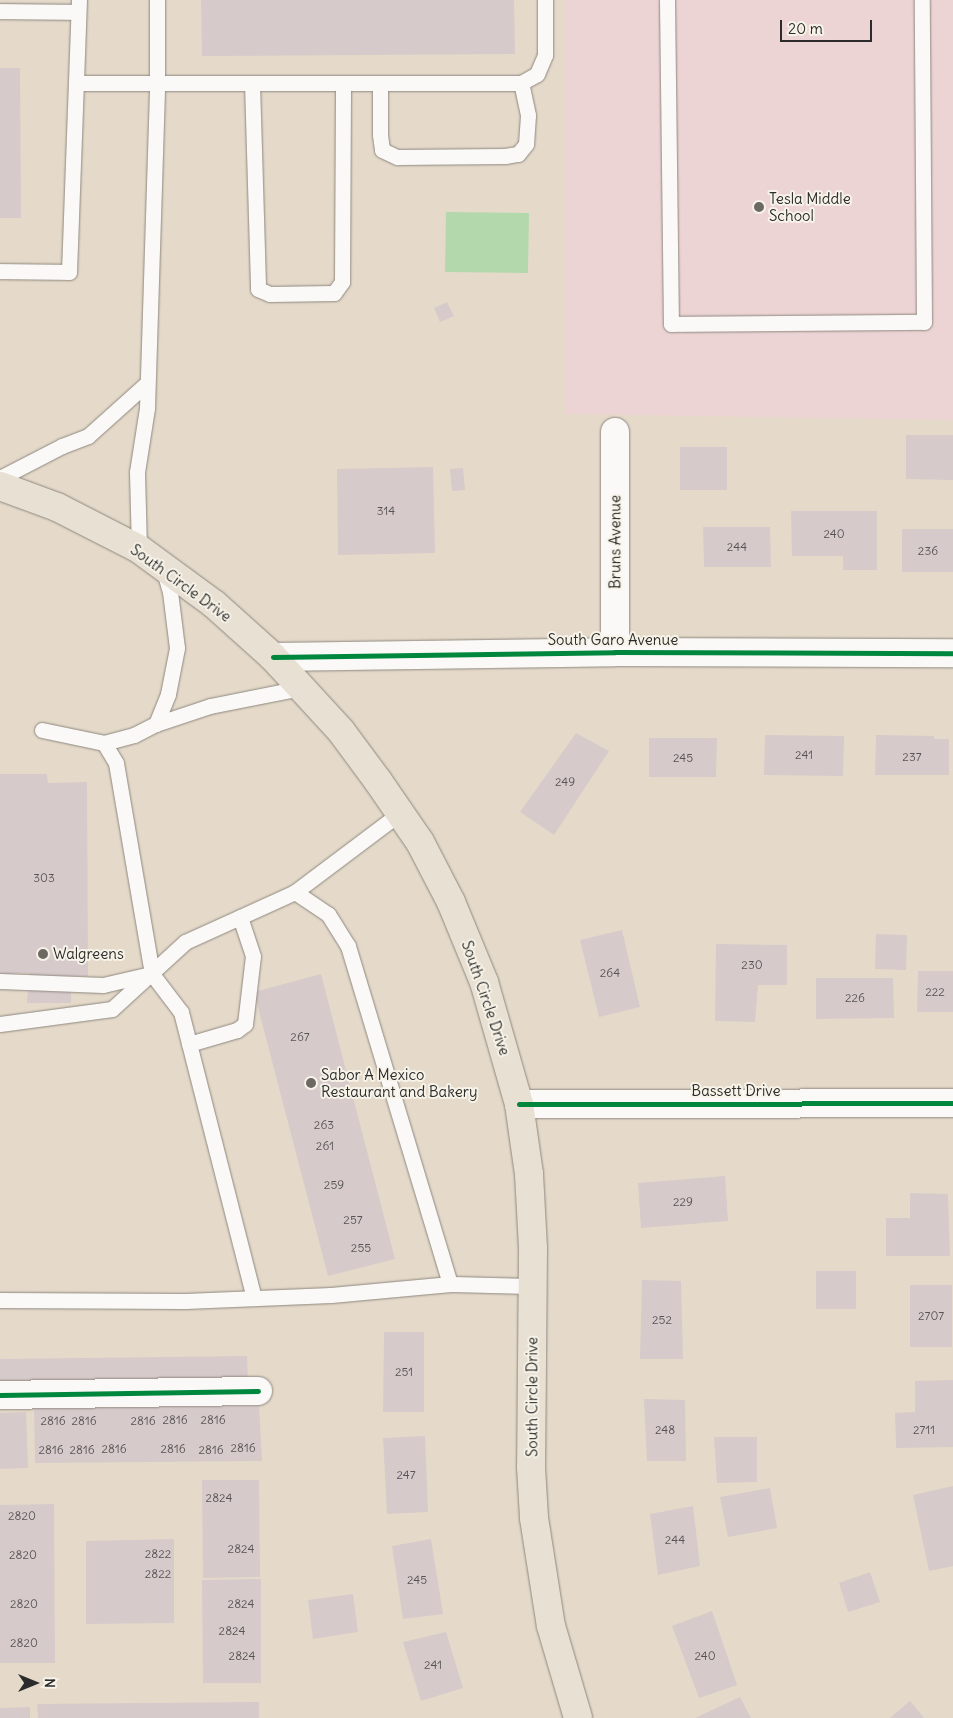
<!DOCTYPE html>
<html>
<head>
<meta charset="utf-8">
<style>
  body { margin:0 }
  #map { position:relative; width:953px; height:1718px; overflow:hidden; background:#e5dac9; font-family:Delius,sans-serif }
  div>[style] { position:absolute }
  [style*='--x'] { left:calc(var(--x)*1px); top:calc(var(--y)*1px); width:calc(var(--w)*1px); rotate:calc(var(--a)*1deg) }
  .built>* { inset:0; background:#edd4d4 }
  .green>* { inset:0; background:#b3d8ac }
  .building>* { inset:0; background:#d7caca }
  .roads { filter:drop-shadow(0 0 1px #8e8880) drop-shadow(0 0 1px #8e8880) }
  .service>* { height:15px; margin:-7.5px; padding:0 7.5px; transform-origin:7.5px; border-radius:7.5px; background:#fbf9f7 }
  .minor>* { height:28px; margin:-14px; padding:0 14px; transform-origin:14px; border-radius:14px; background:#fbf9f7 }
  .primary>* { height:28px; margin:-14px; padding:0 14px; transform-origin:14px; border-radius:14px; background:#e7e0d3 }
  .cycleway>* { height:5px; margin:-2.5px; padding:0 2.5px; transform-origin:2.5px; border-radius:2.5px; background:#00873e }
  .dots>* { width:14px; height:14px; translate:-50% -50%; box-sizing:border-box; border:2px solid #f7f3e8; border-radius:50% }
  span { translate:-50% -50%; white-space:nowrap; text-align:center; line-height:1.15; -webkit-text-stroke:4px #f7f3e8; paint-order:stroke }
  .number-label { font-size:12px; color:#565353 }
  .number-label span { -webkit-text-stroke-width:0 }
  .poi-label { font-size:15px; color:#2b2b2b }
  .left { translate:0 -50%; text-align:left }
  .street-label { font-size:15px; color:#2b2b2b }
  .north { position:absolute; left:10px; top:1658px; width:50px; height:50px; -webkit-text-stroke:4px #f7f3e8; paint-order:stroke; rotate:90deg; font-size:14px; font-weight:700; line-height:20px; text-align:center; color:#2b2b2b }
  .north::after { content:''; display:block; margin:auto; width:18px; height:22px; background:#2b2b2b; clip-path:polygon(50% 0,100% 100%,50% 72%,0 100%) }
  .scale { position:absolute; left:780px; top:20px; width:92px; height:22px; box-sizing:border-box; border:2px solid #2b2b2b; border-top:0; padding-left:6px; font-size:15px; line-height:18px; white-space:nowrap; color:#2b2b2b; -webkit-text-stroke:4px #f7f3e8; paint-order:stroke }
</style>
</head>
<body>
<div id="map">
  <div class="built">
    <i style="clip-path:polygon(566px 0,953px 0,953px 420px,566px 414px)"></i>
  </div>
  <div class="green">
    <i style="clip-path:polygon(446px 212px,529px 213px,528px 273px,445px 272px)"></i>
  </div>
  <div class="building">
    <i style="clip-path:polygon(201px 0,514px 0,515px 54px,202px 56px)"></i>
    <i style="clip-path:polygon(0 68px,20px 68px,21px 218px,0 218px)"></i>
    <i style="clip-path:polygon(447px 302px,454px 316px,440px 322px,434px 308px)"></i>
    <i style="clip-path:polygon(906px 435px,953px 435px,953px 480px,906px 479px)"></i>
    <i style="clip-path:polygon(680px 447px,727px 447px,727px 490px,680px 490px)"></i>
    <i style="clip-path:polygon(433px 467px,435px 553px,338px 555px,337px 469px)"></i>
    <i style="clip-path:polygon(463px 468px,465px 490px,452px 491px,450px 469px)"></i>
    <i style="clip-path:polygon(791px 511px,877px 511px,877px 570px,843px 570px,843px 556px,792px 556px)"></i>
    <i style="clip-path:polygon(703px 527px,770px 527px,771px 567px,704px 567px)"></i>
    <i style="clip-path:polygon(902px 529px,953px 529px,953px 572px,902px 572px)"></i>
    <i style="clip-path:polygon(576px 733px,609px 751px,554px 835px,520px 812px)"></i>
    <i style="clip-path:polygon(765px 735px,844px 736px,843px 776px,764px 775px)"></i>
    <i style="clip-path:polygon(876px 735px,934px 736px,934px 739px,949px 739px,949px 775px,875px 775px)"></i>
    <i style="clip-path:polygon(649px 738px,717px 738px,716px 777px,649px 777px)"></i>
    <i style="clip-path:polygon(0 774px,47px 774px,48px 783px,87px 782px,88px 976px,71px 976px,71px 1003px,27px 1003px,29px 973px,0 974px)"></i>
    <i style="clip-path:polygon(622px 930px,640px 1007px,599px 1017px,580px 940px)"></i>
    <i style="clip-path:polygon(876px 934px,907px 935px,906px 970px,875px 969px)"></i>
    <i style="clip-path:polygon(716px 944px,787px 945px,787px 985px,758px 985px,755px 1022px,715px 1021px)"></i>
    <i style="clip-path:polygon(918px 971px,953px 971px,953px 1012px,917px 1012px)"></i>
    <i style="clip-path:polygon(321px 974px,395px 1259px,328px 1276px,254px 992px)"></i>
    <i style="clip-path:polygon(816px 978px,893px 978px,894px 1018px,816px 1019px)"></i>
    <i style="clip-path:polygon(725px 1176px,728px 1221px,641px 1228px,638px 1183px)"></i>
    <i style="clip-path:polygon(910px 1193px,948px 1194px,950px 1256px,886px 1256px,886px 1218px,910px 1218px)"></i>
    <i style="clip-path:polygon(816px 1271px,856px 1271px,856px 1309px,816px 1309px)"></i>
    <i style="clip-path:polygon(642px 1280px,681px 1281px,683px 1359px,640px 1359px)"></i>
    <i style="clip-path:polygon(910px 1285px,952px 1285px,952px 1347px,910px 1347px)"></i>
    <i style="clip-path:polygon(384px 1332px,424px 1332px,424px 1412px,383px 1412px)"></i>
    <i style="clip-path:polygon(247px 1356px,248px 1381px,0 1384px,0 1359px)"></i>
    <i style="clip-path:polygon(953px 1380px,953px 1447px,896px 1448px,895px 1413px,915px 1412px,915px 1381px)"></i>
    <i style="clip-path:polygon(644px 1399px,685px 1400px,686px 1461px,647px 1461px)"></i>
    <i style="clip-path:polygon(259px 1406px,262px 1461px,35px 1463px,34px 1408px)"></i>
    <i style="clip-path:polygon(26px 1412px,28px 1468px,0 1469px,0 1413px)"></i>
    <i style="clip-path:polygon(425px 1436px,428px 1512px,387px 1514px,383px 1438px)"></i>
    <i style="clip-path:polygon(714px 1437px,757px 1437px,757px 1482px,717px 1483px)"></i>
    <i style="clip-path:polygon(202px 1480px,259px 1480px,260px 1577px,203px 1578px)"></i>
    <i style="clip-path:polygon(953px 1486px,953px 1566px,929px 1571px,913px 1495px)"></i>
    <i style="clip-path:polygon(770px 1488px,777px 1528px,728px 1537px,720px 1497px)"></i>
    <i style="clip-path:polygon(54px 1504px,55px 1663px,0 1663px,0 1505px)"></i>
    <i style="clip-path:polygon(693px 1506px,700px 1566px,658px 1575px,650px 1514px)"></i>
    <i style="clip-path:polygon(174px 1539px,174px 1623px,86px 1624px,86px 1541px)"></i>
    <i style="clip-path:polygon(431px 1539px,443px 1614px,403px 1619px,392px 1546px)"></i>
    <i style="clip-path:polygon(870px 1572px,880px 1602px,848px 1612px,839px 1583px)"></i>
    <i style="clip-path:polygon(261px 1579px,261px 1683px,203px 1683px,202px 1580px)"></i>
    <i style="clip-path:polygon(353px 1594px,358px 1632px,313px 1639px,308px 1600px)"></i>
    <i style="clip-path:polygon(712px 1611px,737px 1685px,699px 1698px,672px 1626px)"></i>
    <i style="clip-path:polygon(446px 1632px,463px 1688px,421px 1701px,403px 1642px)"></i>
    <i style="clip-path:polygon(740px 1697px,751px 1718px,695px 1718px)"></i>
    <i style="clip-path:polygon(910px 1701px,924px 1718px,890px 1718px)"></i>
    <i style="clip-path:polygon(259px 1702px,259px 1718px,38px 1718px,37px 1704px)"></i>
    <i style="clip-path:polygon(30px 1707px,30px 1718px,0 1718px,0 1708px)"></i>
  </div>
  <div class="roads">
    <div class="service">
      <i style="--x:667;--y:0;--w:324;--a:89.3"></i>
      <i style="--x:671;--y:324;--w:253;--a:-0.5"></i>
      <i style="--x:924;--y:322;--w:322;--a:-90.4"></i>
      <i style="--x:0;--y:11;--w:78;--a:0.7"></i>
      <i style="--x:76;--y:83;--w:445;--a:0"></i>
      <i style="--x:521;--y:83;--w:18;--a:-29"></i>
      <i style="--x:537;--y:74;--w:21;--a:-67"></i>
      <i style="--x:545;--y:55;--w:55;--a:-90"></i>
      <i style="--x:252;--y:83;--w:206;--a:88.3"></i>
      <i style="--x:258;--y:289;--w:13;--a:23"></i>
      <i style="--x:270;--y:294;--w:64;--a:-0.9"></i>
      <i style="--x:334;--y:293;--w:14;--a:-54"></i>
      <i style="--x:342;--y:282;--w:199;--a:-89.7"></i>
      <i style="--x:380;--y:83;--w:52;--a:90"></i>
      <i style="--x:380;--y:135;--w:15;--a:82"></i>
      <i style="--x:382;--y:150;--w:17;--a:25"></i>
      <i style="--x:397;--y:157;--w:108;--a:-0.5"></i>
      <i style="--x:505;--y:156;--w:13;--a:-9"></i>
      <i style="--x:518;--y:154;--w:13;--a:-51"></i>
      <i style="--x:526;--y:144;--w:29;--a:-86"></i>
      <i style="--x:528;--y:115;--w:33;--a:-102"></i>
      <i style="--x:0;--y:271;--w:69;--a:0.8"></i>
      <i style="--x:69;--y:272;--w:272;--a:-87.9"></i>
      <i style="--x:0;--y:478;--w:70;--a:-27.3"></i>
      <i style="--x:62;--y:446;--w:28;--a:-21"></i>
      <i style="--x:88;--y:436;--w:79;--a:-41.9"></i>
      <i style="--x:139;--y:549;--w:77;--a:-91.5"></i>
      <i style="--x:137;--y:472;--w:65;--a:-81.1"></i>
      <i style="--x:147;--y:408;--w:326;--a:-88.2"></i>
      <i style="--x:157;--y:82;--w:82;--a:-90"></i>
      <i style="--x:156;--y:724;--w:32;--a:-68"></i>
      <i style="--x:168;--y:694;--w:47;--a:-78.9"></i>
      <i style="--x:177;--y:648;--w:56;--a:-97.1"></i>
      <i style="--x:170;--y:592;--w:25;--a:-106"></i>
      <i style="--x:42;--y:730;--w:63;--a:11.8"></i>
      <i style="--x:104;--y:743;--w:31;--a:-15"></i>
      <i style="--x:134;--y:735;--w:25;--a:-27"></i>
      <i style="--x:156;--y:724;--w:57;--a:-18.4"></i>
      <i style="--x:210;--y:706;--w:93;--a:-11.2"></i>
      <i style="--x:104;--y:743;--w:23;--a:59"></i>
      <i style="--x:116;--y:763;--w:214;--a:80.3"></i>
      <i style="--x:152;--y:974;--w:48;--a:52.7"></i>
      <i style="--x:181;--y:1012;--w:295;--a:75.7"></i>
      <i style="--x:295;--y:892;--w:40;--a:34"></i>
      <i style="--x:328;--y:914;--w:38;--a:58"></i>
      <i style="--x:348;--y:946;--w:353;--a:73.2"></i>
      <i style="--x:450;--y:1284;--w:82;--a:1.4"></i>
      <i style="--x:0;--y:981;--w:103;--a:2.2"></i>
      <i style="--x:103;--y:985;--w:49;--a:-12.9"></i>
      <i style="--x:0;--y:1024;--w:113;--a:-7.6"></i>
      <i style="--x:112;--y:1009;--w:99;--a:-42.5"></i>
      <i style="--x:185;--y:942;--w:121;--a:-24.4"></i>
      <i style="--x:295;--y:892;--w:131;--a:-37"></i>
      <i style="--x:189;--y:1044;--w:50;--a:-16.3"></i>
      <i style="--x:237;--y:1030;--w:10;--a:-37"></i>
      <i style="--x:245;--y:1024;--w:68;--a:-83.3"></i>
      <i style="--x:253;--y:956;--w:41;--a:-108.4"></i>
      <i style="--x:0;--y:1300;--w:185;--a:0.3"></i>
      <i style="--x:185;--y:1301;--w:146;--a:-2.4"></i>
      <i style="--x:331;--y:1295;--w:120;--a:-5.3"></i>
    </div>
    <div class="minor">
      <i style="--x:615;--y:432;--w:220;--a:90"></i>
      <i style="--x:273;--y:657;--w:342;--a:-0.8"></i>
      <i style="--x:615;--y:652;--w:338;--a:0.2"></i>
      <i style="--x:519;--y:1104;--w:434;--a:-0.1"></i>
      <i style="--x:0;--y:1395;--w:258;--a:-0.9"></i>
    </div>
    <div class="primary">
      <i style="--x:0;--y:486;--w:61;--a:20.2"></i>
      <i style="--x:57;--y:507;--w:92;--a:27.1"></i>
      <i style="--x:139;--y:549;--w:93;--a:36.3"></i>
      <i style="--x:214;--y:604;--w:79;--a:41.9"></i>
      <i style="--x:273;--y:657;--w:100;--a:47.4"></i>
      <i style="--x:341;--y:731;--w:62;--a:53.5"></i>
      <i style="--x:378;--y:781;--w:74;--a:55.5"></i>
      <i style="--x:420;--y:842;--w:68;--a:62.7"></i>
      <i style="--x:451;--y:902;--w:87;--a:67.6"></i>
      <i style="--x:484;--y:982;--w:127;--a:74"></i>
      <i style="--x:519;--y:1104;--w:71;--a:81.9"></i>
      <i style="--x:529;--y:1174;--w:74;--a:86.9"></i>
      <i style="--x:533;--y:1248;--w:219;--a:90.5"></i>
      <i style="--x:531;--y:1467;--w:51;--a:86.6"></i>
      <i style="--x:534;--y:1518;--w:109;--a:81.1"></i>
      <i style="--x:551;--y:1626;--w:96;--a:73.6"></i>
    </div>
  </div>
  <div class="cycleway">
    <i style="--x:273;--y:657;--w:342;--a:-0.8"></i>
    <i style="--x:615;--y:652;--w:338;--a:0.2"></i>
    <i style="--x:519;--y:1104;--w:434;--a:-0.1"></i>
    <i style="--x:0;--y:1395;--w:258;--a:-0.9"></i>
  </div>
  <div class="dots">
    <i style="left:759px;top:207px;background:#6c6862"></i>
    <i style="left:43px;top:954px;background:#6c6862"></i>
    <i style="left:311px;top:1083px;background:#6c6862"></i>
  </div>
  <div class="number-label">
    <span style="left:386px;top:511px">314</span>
    <span style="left:834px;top:534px">240</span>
    <span style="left:737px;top:547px">244</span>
    <span style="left:928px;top:551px">236</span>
    <span style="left:804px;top:755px">241</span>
    <span style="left:912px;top:757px">237</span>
    <span style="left:683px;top:758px">245</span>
    <span style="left:565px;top:782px">249</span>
    <span style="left:44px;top:878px">303</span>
    <span style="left:752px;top:965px">230</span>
    <span style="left:610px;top:973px">264</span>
    <span style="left:935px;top:992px">222</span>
    <span style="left:855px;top:998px">226</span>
    <span style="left:300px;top:1037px">267</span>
    <span style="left:324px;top:1125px">263</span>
    <span style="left:325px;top:1146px">261</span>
    <span style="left:334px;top:1185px">259</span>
    <span style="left:683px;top:1202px">229</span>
    <span style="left:353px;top:1220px">257</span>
    <span style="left:361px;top:1248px">255</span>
    <span style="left:931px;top:1316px">2707</span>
    <span style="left:662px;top:1320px">252</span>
    <span style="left:404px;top:1372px">251</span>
    <span style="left:175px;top:1420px">2816</span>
    <span style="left:213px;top:1420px">2816</span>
    <span style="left:53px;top:1421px">2816</span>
    <span style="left:84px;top:1421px">2816</span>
    <span style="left:143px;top:1421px">2816</span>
    <span style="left:665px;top:1430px">248</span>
    <span style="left:924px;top:1430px">2711</span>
    <span style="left:243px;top:1448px">2816</span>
    <span style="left:114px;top:1449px">2816</span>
    <span style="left:173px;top:1449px">2816</span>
    <span style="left:51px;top:1450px">2816</span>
    <span style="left:82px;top:1450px">2816</span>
    <span style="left:211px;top:1450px">2816</span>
    <span style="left:406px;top:1475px">247</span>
    <span style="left:219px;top:1498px">2824</span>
    <span style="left:22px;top:1516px">2820</span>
    <span style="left:675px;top:1540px">244</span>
    <span style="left:241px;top:1549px">2824</span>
    <span style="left:158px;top:1554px">2822</span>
    <span style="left:23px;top:1555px">2820</span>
    <span style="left:158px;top:1574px">2822</span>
    <span style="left:417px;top:1580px">245</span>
    <span style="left:24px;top:1604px">2820</span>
    <span style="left:241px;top:1604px">2824</span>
    <span style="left:232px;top:1631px">2824</span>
    <span style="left:24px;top:1643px">2820</span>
    <span style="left:242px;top:1656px">2824</span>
    <span style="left:705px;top:1656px">240</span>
    <span style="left:433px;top:1665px">241</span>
  </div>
  <div class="poi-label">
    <span class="left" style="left:769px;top:207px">Tesla Middle<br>School</span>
    <span class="left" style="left:53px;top:954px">Walgreens</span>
    <span class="left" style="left:321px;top:1083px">Sabor A Mexico<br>Restaurant and Bakery</span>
  </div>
  <div class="street-label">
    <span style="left:615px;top:542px;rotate:-90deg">Bruns Avenue</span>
    <span style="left:181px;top:583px;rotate:36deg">South Circle Drive</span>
    <span style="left:613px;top:640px">South Garo Avenue</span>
    <span style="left:486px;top:998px;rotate:71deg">South Circle Drive</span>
    <span style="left:736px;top:1091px">Bassett Drive</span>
    <span style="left:532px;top:1397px;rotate:-90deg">South Circle Drive</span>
  </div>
  <div class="north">N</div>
  <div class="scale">20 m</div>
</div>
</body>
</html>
